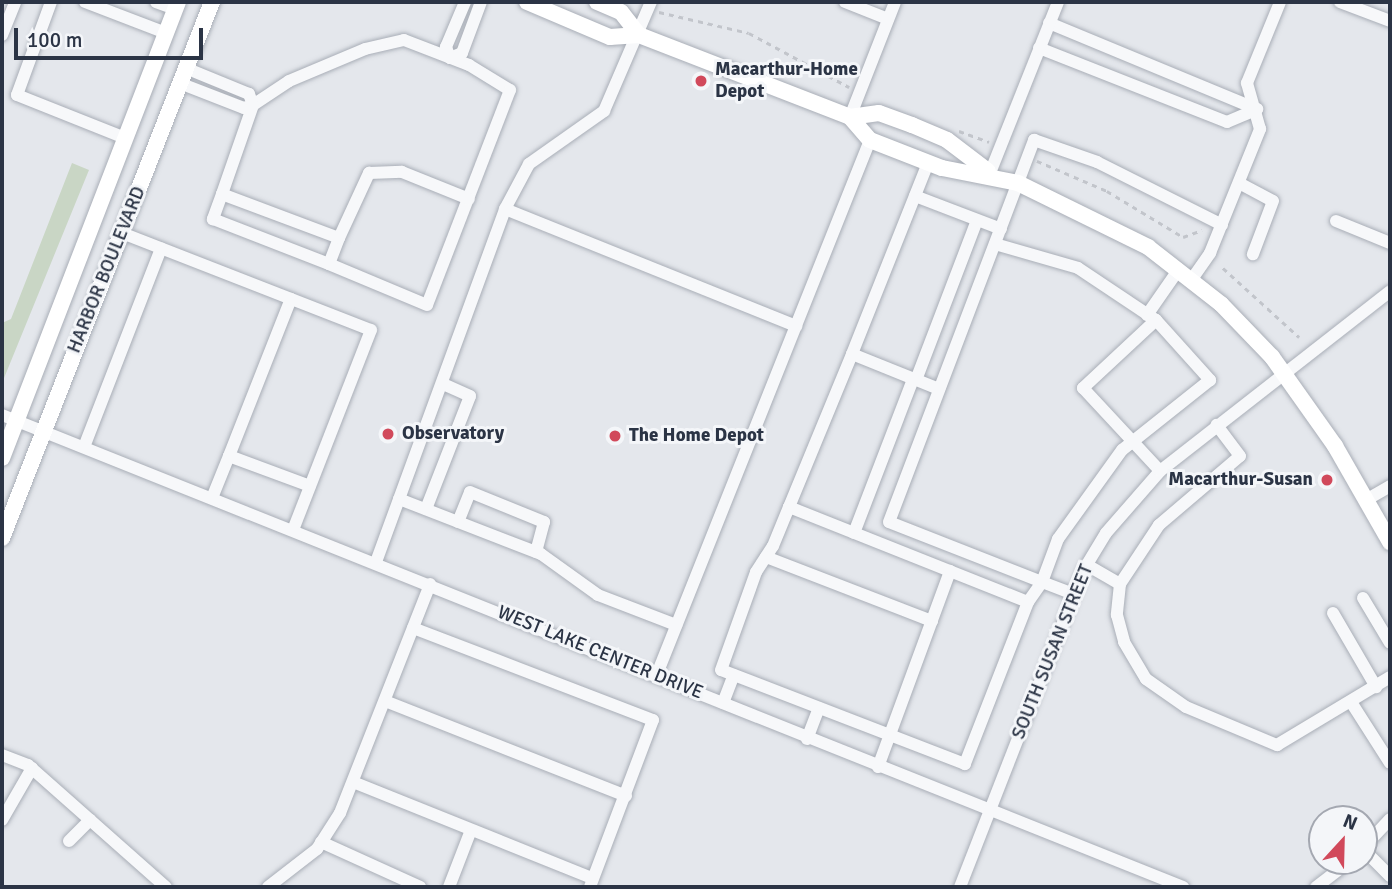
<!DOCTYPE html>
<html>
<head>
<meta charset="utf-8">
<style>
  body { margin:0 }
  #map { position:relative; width:1392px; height:889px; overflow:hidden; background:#e4e7ec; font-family:Signika,sans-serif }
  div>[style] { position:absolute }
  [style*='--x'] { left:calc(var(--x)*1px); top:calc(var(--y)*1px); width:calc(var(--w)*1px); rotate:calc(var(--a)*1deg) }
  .green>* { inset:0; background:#c9d6c5 }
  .path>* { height:2.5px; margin-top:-1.25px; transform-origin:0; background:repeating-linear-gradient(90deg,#c2c5cb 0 5px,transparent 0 10px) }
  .roads { filter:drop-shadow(0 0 2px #a9aeb7) drop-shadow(0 0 2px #a9aeb7) }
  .minor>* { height:12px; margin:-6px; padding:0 6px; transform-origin:6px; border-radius:6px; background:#f7f8fa }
  .major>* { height:16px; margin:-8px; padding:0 8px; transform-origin:8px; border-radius:8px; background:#fff }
  .dots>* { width:19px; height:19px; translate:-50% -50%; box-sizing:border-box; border:4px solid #f4f6f9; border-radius:50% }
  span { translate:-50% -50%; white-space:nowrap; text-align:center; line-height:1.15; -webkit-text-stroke:6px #f4f6f9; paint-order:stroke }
  .poi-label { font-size:19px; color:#2b3445; font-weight:700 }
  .left { translate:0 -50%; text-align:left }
  .right { translate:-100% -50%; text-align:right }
  .street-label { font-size:19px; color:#2b3445 }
  .frame { position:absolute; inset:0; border:4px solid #2b3445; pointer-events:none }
  .north { position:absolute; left:1308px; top:805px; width:70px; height:70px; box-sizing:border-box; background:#f4f6f9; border:2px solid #a4a8b1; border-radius:50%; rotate:22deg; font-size:19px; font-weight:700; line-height:28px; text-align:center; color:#2b3445 }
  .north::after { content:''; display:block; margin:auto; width:24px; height:32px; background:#d1495b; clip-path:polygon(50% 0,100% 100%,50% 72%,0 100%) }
  .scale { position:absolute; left:14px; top:28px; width:189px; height:32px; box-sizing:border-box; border:4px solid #2b3445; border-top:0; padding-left:9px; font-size:21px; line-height:24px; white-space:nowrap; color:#2b3445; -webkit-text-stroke:5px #f4f6f9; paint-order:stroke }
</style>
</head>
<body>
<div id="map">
  <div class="green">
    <i style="clip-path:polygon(72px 163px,89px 170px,2px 383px,2px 323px,11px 319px)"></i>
  </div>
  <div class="path">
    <i style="--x:659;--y:12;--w:92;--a:13.1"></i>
    <i style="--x:749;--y:33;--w:114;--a:28.4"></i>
    <i style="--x:959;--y:131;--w:32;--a:20"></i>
    <i style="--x:1037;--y:161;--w:76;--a:23.2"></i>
    <i style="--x:1107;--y:191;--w:89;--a:31.2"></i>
    <i style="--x:1183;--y:237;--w:20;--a:-20"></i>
    <i style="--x:1223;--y:268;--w:103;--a:42.2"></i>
  </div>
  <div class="roads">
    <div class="minor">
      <i style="--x:51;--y:2;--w:99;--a:110.1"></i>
      <i style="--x:17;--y:95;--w:116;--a:21.7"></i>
      <i style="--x:85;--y:2;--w:87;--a:20.9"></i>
      <i style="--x:156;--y:2;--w:20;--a:20"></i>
      <i style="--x:845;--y:2;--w:46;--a:21.6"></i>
      <i style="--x:1340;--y:2;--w:53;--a:20.8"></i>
      <i style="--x:1049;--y:23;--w:225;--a:22.5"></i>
      <i style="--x:2;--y:35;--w:35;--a:-68"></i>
      <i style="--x:1039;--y:48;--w:202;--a:21.5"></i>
      <i style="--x:1227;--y:122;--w:33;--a:-23"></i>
      <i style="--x:450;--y:58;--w:13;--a:-23"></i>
      <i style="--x:462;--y:53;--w:54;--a:-69.6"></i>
      <i style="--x:450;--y:58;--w:12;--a:-110"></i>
      <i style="--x:446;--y:47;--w:49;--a:-67.1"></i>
      <i style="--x:182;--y:84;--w:66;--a:21.2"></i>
      <i style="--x:244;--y:108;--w:9;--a:-18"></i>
      <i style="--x:253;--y:105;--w:43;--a:-33.7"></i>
      <i style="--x:289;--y:81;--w:82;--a:-22.8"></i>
      <i style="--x:365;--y:49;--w:40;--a:-13"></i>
      <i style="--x:404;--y:40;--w:70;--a:21"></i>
      <i style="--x:469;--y:65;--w:48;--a:31.4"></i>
      <i style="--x:510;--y:90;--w:230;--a:111.1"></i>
      <i style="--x:427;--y:305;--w:106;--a:-157.3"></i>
      <i style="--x:329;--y:264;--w:28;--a:-69"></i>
      <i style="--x:339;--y:238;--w:125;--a:-159.4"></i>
      <i style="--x:222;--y:194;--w:94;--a:-70.8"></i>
      <i style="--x:253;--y:105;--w:12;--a:-110"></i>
      <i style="--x:249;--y:94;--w:66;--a:-157.7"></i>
      <i style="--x:850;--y:117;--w:123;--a:-68.6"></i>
      <i style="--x:928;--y:163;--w:206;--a:111.7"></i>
      <i style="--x:852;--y:354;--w:94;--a:21.9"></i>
      <i style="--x:990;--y:173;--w:184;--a:-68.3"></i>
      <i style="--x:1239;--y:183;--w:38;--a:28"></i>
      <i style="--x:1273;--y:201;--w:57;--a:110.7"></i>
      <i style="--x:222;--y:194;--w:27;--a:110"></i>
      <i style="--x:213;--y:219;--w:124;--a:21.2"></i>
      <i style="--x:915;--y:196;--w:92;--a:21"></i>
      <i style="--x:505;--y:209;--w:314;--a:21.9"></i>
      <i style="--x:1336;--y:221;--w:58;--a:22.2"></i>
      <i style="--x:122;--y:233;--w:267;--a:21.3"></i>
      <i style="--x:371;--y:330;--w:215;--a:111.3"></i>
      <i style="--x:339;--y:238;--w:72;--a:-65.2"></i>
      <i style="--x:369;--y:173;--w:33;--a:-2"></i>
      <i style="--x:402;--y:172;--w:72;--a:21.9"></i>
      <i style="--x:995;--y:244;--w:86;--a:16.1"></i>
      <i style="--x:1078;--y:268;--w:94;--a:33.7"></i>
      <i style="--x:1156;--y:320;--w:81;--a:48"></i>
      <i style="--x:1210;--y:380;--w:112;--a:141.5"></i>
      <i style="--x:1122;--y:450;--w:110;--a:125.7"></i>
      <i style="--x:1058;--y:539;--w:46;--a:110.4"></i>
      <i style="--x:1042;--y:582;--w:164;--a:-158.6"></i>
      <i style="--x:889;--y:522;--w:409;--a:-69.2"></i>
      <i style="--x:1034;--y:140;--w:67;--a:19.2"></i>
      <i style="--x:1097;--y:162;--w:140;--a:26.7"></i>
      <i style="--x:1192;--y:279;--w:32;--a:-55"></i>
      <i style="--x:1210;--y:253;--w:134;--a:-68"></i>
      <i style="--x:1260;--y:129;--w:48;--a:-105.8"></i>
      <i style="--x:1247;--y:83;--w:87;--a:-67.8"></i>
      <i style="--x:1147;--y:315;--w:56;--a:-55.2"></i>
      <i style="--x:1156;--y:320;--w:100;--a:137"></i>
      <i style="--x:1083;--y:388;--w:113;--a:47.1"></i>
      <i style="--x:916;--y:380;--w:171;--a:-69.1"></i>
      <i style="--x:2;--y:415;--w:1272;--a:21.78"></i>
      <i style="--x:84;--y:447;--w:213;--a:-68.8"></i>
      <i style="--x:229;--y:456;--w:169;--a:-68.5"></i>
      <i style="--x:212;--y:498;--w:45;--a:-68"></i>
      <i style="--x:229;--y:456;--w:86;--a:20.3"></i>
      <i style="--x:399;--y:499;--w:152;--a:21.2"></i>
      <i style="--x:541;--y:554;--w:70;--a:35.7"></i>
      <i style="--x:598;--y:595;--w:84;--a:21"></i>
      <i style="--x:1366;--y:500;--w:28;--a:-30"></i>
      <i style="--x:789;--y:507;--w:257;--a:21.7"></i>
      <i style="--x:1028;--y:602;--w:174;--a:111.3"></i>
      <i style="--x:965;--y:764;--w:261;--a:-158.9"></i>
      <i style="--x:721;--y:670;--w:104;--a:-70.3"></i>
      <i style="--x:756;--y:572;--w:31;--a:-57"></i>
      <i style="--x:773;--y:546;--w:42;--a:-67.7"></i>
      <i style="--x:789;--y:507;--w:165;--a:-67.6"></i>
      <i style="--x:426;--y:509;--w:121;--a:-68.7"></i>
      <i style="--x:470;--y:396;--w:30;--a:-156"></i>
      <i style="--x:458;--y:522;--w:32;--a:-68"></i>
      <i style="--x:470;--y:492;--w:80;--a:22.1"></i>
      <i style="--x:544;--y:522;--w:31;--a:105"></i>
      <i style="--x:854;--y:533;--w:165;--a:-69"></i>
      <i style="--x:766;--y:557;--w:178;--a:21.1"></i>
      <i style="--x:376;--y:562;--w:376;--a:-69.9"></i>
      <i style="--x:505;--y:209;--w:51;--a:-61.9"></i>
      <i style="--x:529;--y:164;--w:92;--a:-35.2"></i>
      <i style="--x:604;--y:111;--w:119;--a:-66.7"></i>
      <i style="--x:1087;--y:565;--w:38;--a:30"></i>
      <i style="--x:1120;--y:584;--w:71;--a:-56.5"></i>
      <i style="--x:1159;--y:525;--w:106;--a:-40.4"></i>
      <i style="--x:1240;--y:456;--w:39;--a:-127"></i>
      <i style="--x:1120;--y:584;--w:31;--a:96"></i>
      <i style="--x:1117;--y:615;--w:28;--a:75"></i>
      <i style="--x:1124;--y:642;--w:43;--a:59.3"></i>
      <i style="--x:1146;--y:679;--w:49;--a:35"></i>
      <i style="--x:1186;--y:707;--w:99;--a:22.7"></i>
      <i style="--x:1277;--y:745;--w:132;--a:-31"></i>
      <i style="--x:1363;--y:598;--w:52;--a:59"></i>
      <i style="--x:1028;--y:602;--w:24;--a:-55"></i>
      <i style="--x:1042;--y:582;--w:34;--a:21"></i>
      <i style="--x:1333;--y:613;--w:86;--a:59.8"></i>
      <i style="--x:413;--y:628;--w:257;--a:21"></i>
      <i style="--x:653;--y:720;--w:178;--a:110.7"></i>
      <i style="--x:657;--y:674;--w:575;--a:-68.25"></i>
      <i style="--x:385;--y:701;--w:259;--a:21.5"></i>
      <i style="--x:1351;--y:702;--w:72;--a:57.4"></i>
      <i style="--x:723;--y:703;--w:30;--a:-69"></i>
      <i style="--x:807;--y:739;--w:33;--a:-69"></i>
      <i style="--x:2;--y:755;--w:28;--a:21"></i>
      <i style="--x:28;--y:765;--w:184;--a:41.5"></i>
      <i style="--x:878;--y:767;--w:209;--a:-69.8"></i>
      <i style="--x:353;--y:782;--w:254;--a:21.9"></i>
      <i style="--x:2;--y:820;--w:60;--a:-60"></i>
      <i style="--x:69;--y:841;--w:30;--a:-45"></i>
      <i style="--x:321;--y:842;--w:109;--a:24.4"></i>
      <i style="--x:1364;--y:847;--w:38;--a:-47"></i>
      <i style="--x:1364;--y:850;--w:37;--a:45"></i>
      <i style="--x:268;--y:887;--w:62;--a:-37.8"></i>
      <i style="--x:317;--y:849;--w:43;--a:-57.4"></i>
      <i style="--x:340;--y:813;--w:246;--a:-68.5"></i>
      <i style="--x:449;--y:887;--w:61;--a:-68.9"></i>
      <i style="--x:960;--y:887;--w:339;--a:-68.7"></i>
      <i style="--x:1083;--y:571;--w:44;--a:-58.8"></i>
      <i style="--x:1106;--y:533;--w:82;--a:-48.9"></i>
      <i style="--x:1160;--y:471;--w:292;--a:-38"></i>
      <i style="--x:1316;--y:887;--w:43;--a:-37.4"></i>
    </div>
    <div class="major">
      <i style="--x:527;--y:2;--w:90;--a:22.9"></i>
      <i style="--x:610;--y:37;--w:29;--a:-4"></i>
      <i style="--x:639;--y:35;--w:226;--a:21.2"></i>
      <i style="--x:850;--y:117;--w:30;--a:49"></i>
      <i style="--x:870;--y:140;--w:77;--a:21.3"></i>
      <i style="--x:942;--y:168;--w:77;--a:11.2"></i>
      <i style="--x:1018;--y:183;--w:145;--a:26.2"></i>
      <i style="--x:1148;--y:247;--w:93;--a:38"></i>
      <i style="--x:1221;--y:304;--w:74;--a:46.1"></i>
      <i style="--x:1272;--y:357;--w:109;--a:54.7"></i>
      <i style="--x:1335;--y:446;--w:111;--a:60.2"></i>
      <i style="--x:597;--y:2;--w:26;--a:23"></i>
      <i style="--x:621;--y:12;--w:29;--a:52"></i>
      <i style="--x:850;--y:117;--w:29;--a:-8"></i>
      <i style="--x:879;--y:113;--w:35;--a:20"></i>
      <i style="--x:912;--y:125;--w:38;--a:23"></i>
      <i style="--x:947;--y:140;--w:51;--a:37.1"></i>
      <i style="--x:2;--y:458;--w:489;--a:-68.9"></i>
      <i style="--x:2;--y:538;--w:576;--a:-68.61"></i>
    </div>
  </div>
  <div class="dots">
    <i style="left:701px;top:81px;background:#d1495b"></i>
    <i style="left:388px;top:434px;background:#d1495b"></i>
    <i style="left:615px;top:436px;background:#d1495b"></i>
    <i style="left:1327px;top:480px;background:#d1495b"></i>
  </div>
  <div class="poi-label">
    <span class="left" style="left:715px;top:81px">Macarthur-Home<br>Depot</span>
    <span class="left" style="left:402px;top:434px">Observatory</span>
    <span class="left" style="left:629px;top:436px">The Home Depot</span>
    <span class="right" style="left:1313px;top:480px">Macarthur-Susan</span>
  </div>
  <div class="street-label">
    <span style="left:107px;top:270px;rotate:-68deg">HARBOR BOULEVARD</span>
    <span style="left:1053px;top:652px;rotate:-68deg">SOUTH SUSAN STREET</span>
    <span style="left:600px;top:653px;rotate:22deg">WEST LAKE CENTER DRIVE</span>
  </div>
  <div class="frame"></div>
  <div class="north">N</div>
  <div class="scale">100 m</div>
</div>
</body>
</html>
